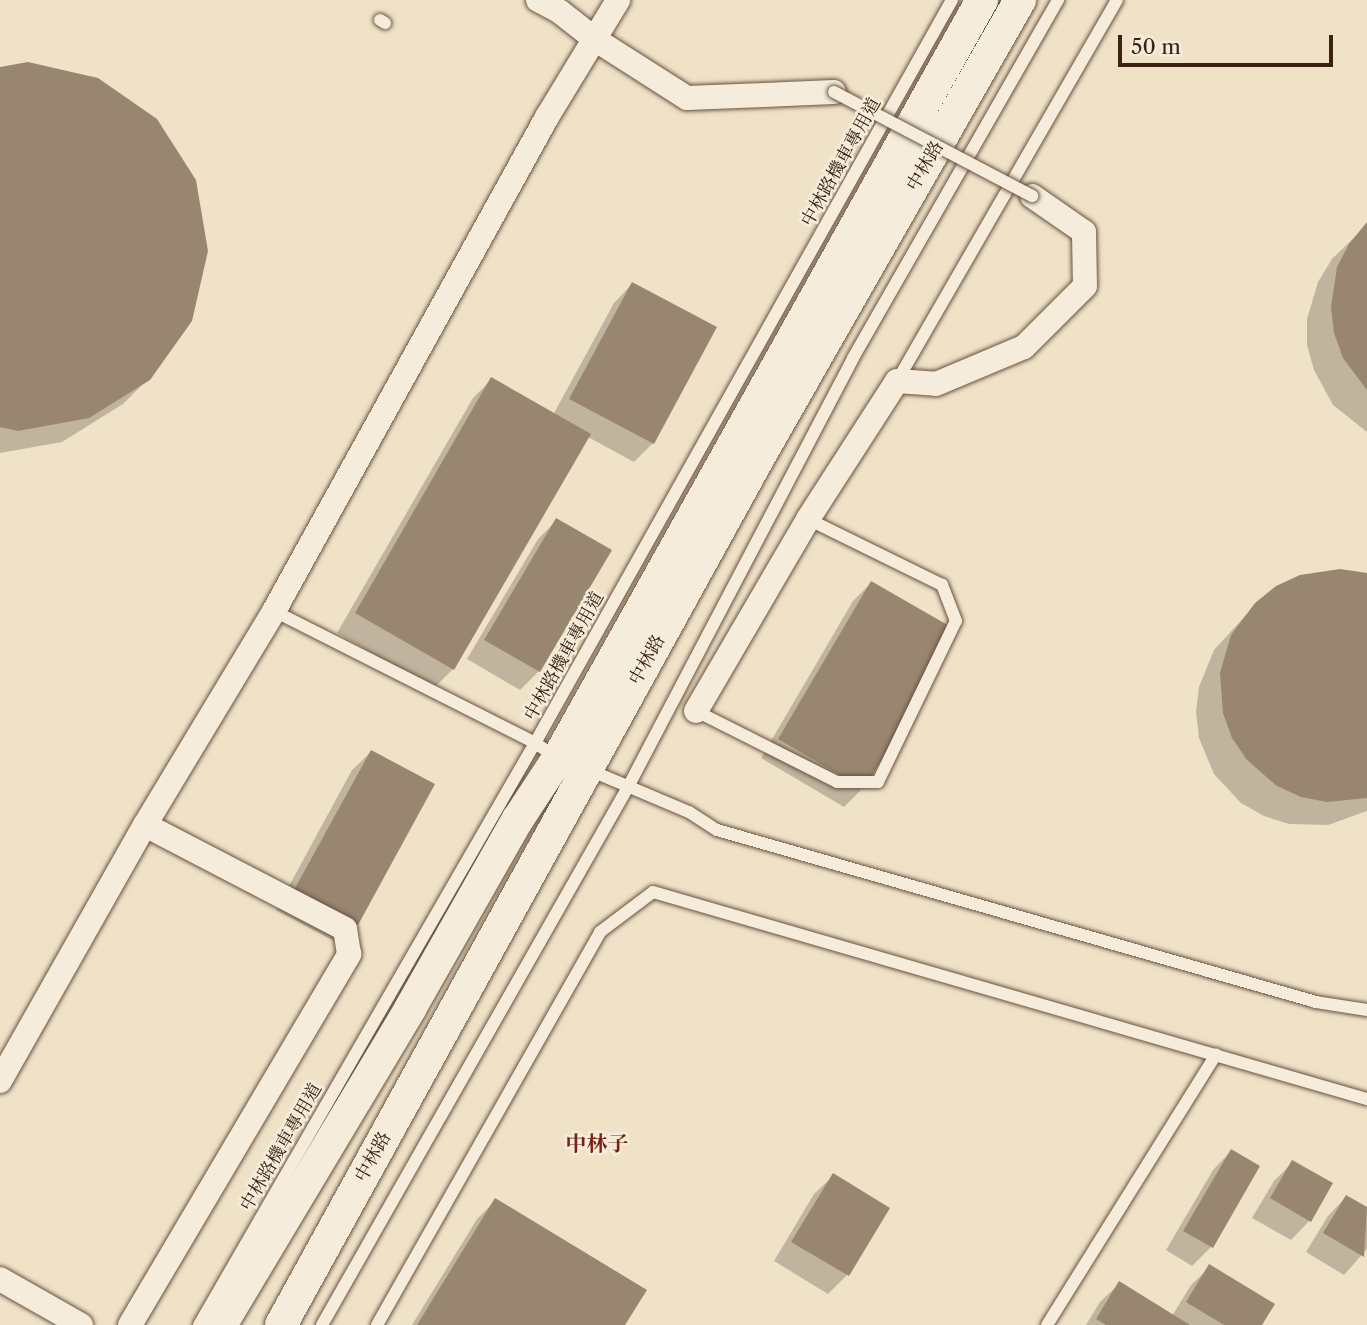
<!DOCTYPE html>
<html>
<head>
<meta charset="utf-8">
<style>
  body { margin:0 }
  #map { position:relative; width:1367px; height:1325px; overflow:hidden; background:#f0e2c7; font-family:"Libre Caslon Text","Noto Serif TC",serif }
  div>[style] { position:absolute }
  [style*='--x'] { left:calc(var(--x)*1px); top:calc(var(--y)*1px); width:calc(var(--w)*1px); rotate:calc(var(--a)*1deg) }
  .shadow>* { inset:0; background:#0003 }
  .building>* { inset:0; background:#998671 }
  .roads { filter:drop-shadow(0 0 2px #685240) drop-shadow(0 0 2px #685240) }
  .service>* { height:12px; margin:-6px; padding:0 6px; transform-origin:6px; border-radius:6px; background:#f5ecdb }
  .minor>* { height:24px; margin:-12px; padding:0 12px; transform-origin:12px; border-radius:12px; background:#f5ecdb }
  .tertiary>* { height:32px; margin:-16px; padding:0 16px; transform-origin:16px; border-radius:16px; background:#f5ecdb }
  .bridges { filter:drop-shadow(0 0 2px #685240) drop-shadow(0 0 2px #685240) }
  .service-bridge>* { height:12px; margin:-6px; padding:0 6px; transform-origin:6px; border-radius:6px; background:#f5ecdb }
  span { translate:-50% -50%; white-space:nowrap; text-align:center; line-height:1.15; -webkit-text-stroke:5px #f5ecdb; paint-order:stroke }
  .street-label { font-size:18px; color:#3b2213 }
  .quarter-label { font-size:21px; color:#7a1f14; font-weight:700 }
  .scale { position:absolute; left:1118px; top:35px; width:215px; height:32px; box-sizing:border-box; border:4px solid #3b2213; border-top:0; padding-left:9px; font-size:21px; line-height:24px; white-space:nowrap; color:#3b2213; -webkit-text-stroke:5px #f5ecdb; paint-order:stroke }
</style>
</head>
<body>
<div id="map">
  <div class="shadow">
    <i style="clip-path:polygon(0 69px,148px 379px,123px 404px,62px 442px,0 453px)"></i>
    <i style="clip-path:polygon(1367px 225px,1367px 432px,1333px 405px,1314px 370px,1307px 345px,1307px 319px,1318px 282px,1332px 259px)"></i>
    <i style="clip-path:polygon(632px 284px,653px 443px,634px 462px,588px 437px,453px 669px,434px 688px,337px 633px,473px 398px,492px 379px,553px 415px,614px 303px)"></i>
    <i style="clip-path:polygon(557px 520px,539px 671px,520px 690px,467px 659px,538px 539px)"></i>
    <i style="clip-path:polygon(1367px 575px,1367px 811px,1328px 825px,1289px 824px,1264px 816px,1241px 803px,1214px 774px,1199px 738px,1196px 712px,1199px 687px,1214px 650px,1256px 604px)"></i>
    <i style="clip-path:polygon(871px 583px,863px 788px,844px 807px,761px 758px,853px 601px)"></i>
    <i style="clip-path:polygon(371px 752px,357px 924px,338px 943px,276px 910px,352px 770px)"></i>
    <i style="clip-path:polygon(1231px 1151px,1211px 1247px,1192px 1266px,1166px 1250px,1213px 1170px)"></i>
    <i style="clip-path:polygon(1293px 1162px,1309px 1221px,1291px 1240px,1252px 1218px,1274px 1181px)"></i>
    <i style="clip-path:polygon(833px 1176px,887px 1208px,847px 1275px,828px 1294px,774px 1261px,814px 1194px)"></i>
    <i style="clip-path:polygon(1346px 1197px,1367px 1209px,1367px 1249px,1344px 1275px,1306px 1252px,1328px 1216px)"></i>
    <i style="clip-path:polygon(496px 1200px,623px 1325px,412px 1325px,477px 1219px)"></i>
    <i style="clip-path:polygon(1210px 1267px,1260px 1325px,1086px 1325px,1100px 1302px,1119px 1284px,1172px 1316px,1191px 1285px)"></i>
  </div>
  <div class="building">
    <i style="clip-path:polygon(28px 62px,98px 78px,157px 119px,196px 180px,208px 251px,192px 321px,150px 380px,89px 418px,18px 431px,0 427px,0 67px)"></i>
    <i style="clip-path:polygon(1367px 222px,1367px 390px,1343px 358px,1334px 333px,1331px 307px,1337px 267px,1349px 244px)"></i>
    <i style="clip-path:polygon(632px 282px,717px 327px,654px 444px,569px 399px)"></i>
    <i style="clip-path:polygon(491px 377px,591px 434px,454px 670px,355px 613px)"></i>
    <i style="clip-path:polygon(556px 518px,612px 550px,540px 672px,484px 640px)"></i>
    <i style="clip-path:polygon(1340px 569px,1367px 573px,1367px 798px,1327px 802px,1301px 797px,1277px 786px,1247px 760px,1232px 738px,1223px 713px,1220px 673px,1231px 635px,1255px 603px,1276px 586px,1300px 575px)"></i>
    <i style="clip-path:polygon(871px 581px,958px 631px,864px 789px,778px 739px)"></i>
    <i style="clip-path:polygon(371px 750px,435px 784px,358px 925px,294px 890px)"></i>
    <i style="clip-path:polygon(1231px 1149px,1260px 1166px,1213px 1248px,1183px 1231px)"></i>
    <i style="clip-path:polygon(1292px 1160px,1333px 1183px,1311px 1222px,1270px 1198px)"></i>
    <i style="clip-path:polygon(833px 1173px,890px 1208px,849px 1276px,791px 1242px)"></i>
    <i style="clip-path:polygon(1346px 1195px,1367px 1207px,1364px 1257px,1323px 1233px)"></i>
    <i style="clip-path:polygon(495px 1198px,647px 1290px,625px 1325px,417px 1325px)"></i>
    <i style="clip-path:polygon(1209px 1264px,1275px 1304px,1262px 1325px,1224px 1325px,1186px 1302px)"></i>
    <i style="clip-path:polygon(1119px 1281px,1190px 1325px,1106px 1325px,1096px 1319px)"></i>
  </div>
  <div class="roads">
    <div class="service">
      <i style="--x:380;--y:20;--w:6;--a:31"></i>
      <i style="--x:897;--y:381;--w:440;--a:-60"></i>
      <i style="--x:274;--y:611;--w:292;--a:26.8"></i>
      <i style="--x:535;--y:743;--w:27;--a:34"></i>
      <i style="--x:696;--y:711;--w:158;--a:26.7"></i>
      <i style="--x:837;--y:782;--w:41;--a:0"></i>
      <i style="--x:878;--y:782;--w:179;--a:-64.2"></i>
      <i style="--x:956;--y:621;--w:39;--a:-111"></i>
      <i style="--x:942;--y:585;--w:149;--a:-153.8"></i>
      <i style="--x:587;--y:769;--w:111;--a:22.9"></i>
      <i style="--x:689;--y:812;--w:33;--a:33"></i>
      <i style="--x:717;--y:830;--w:623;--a:16.02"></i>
      <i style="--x:1316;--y:1002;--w:52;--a:8.9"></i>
      <i style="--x:199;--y:1325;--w:672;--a:-60"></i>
      <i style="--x:535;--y:743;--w:852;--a:-60.7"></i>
      <i style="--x:322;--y:1325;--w:619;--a:-60.37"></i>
      <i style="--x:628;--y:787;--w:484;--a:-62.3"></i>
      <i style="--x:853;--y:358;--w:413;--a:-60.2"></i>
      <i style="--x:377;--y:1325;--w:452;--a:-60.4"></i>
      <i style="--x:600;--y:932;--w:66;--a:-37"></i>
      <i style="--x:653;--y:892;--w:743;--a:16.17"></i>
      <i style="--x:1047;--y:1325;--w:319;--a:-58"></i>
    </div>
    <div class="minor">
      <i style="--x:538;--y:0;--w:24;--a:28"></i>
      <i style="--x:559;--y:11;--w:47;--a:38.1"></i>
      <i style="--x:596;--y:40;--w:108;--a:32.5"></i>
      <i style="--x:687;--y:98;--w:147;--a:-2.3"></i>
      <i style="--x:696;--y:711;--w:222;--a:-59.7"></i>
      <i style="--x:808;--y:519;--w:164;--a:-57.2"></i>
      <i style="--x:897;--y:381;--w:39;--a:4"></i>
      <i style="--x:936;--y:384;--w:95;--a:-22.8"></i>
      <i style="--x:1024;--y:347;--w:86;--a:-45"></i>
      <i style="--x:1085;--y:286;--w:54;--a:-91.1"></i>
      <i style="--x:1084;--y:232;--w:63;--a:-145.3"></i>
      <i style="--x:0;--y:1081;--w:294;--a:-60.5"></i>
      <i style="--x:145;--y:825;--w:250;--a:-58.9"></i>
      <i style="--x:274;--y:611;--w:564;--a:-61.07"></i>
      <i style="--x:547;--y:117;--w:137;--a:-58.7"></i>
      <i style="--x:0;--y:1279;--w:93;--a:29.6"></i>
      <i style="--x:130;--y:1325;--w:431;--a:-59.4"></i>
      <i style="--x:349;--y:954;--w:25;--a:-99"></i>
      <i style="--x:345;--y:929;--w:225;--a:-152.5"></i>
    </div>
    <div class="tertiary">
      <i style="--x:221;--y:1325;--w:370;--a:-59.1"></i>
      <i style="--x:411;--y:1007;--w:216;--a:-60.4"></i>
      <i style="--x:518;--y:819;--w:73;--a:-56.7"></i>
      <i style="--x:558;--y:758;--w:869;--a:-60.78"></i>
      <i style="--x:281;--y:1325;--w:989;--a:-61.15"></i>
      <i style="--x:758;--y:459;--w:529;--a:-60.28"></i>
    </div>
  </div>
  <div class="bridges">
    <div class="service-bridge">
      <i style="--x:834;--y:92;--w:224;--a:27.7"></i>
    </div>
  </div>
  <div class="street-label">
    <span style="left:841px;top:162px;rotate:-61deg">中林路機車專用道</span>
    <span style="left:925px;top:166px;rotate:-60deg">中林路</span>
    <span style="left:564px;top:656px;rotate:-61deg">中林路機車專用道</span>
    <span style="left:647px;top:660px;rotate:-61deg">中林路</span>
    <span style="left:281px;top:1147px;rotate:-60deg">中林路機車專用道</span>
    <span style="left:373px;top:1157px;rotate:-61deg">中林路</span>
  </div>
  <div class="quarter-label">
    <span style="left:597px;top:1144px">中林子</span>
  </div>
  <div class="scale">50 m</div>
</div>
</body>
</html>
